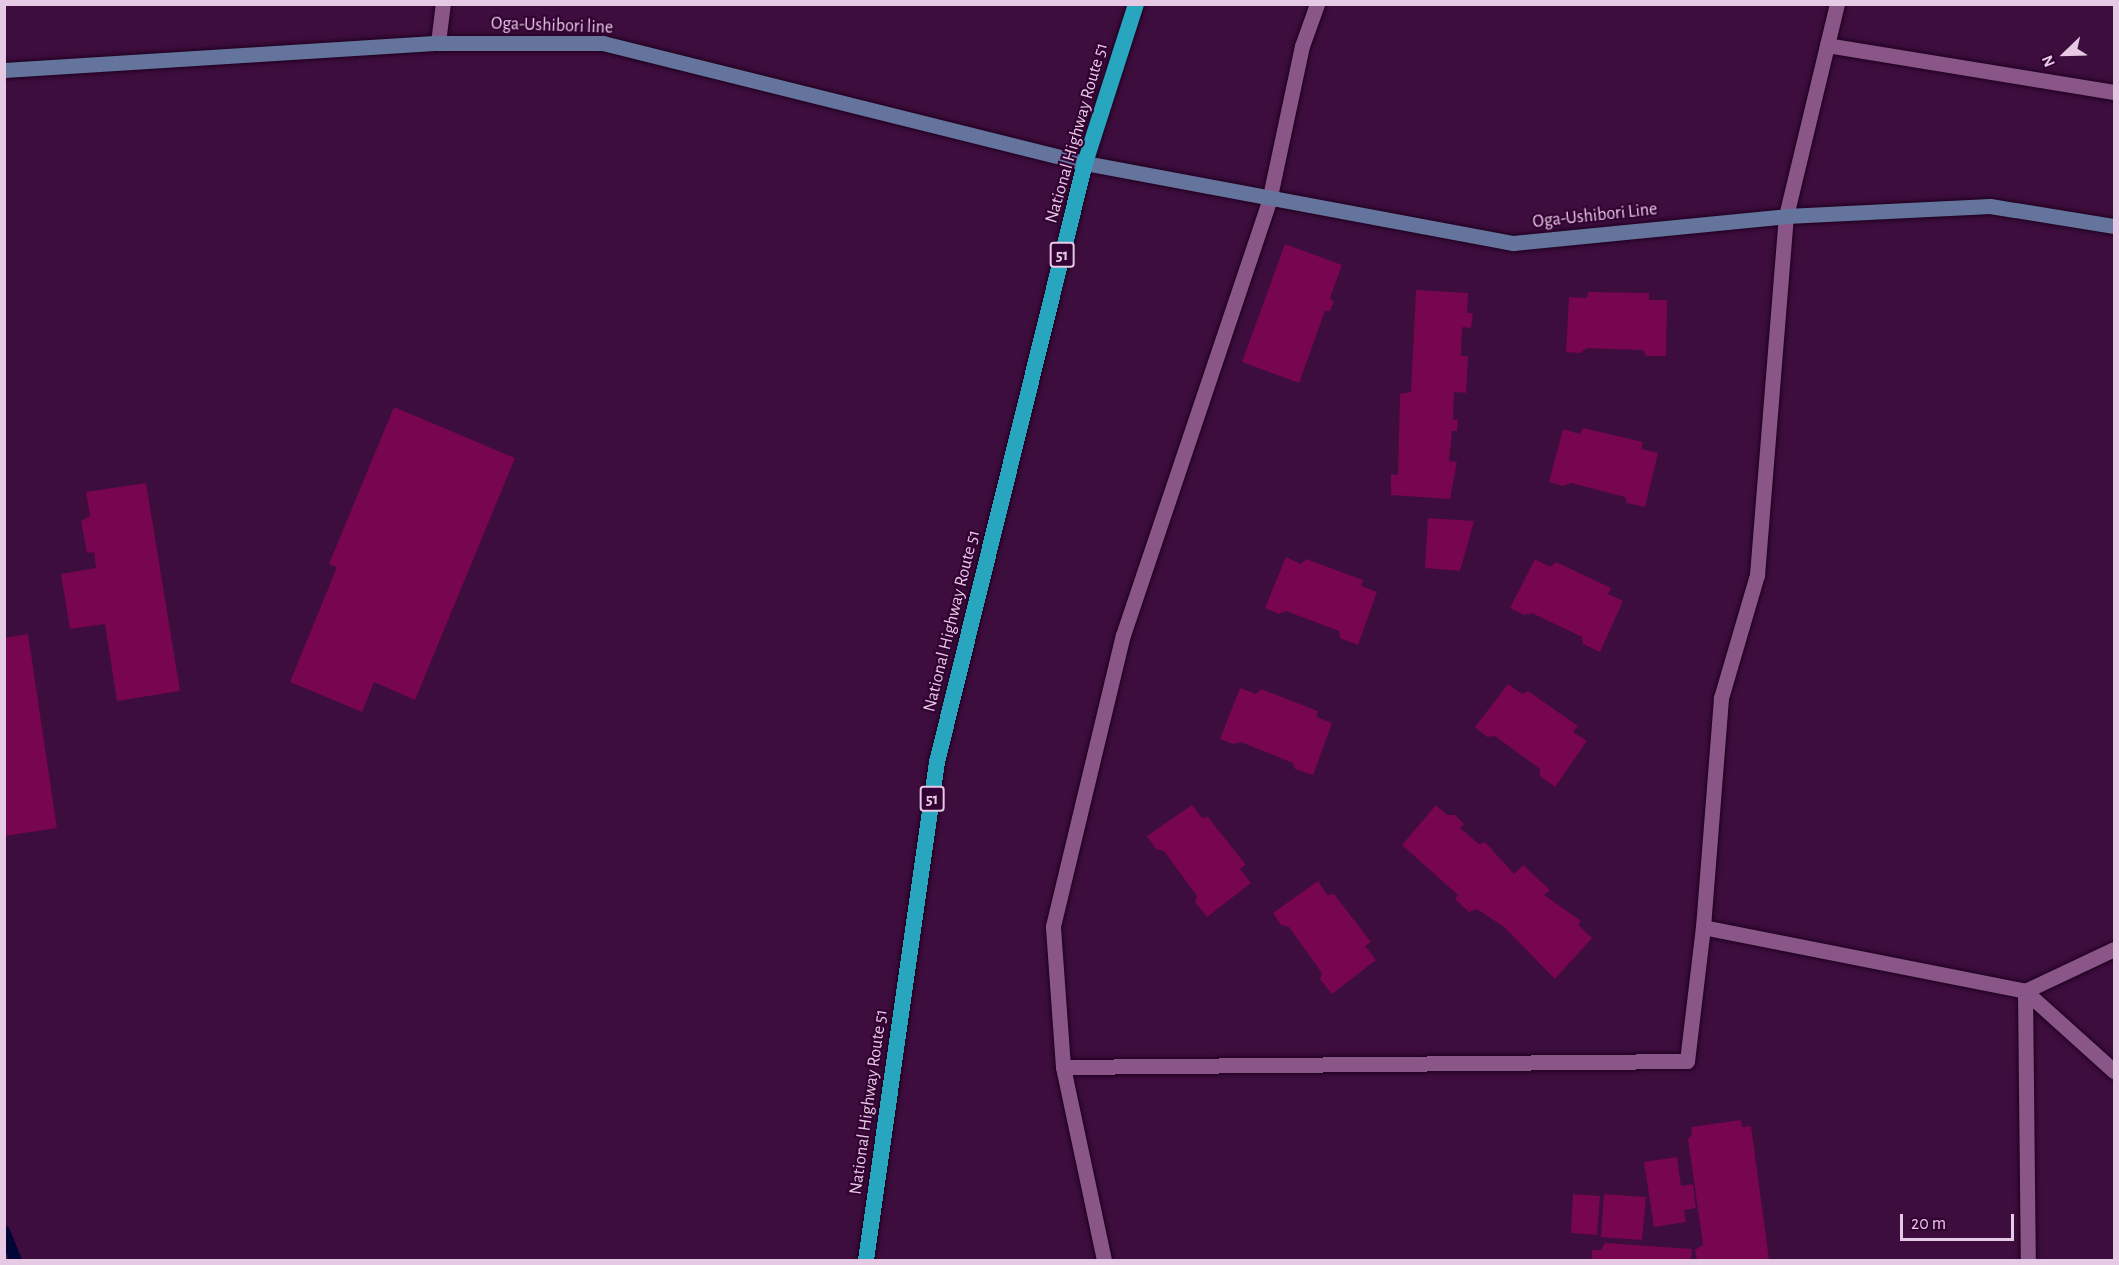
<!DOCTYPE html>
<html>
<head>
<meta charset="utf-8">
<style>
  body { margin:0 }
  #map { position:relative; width:2119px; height:1265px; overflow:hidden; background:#3d0d3d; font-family:"Alegreya Sans",sans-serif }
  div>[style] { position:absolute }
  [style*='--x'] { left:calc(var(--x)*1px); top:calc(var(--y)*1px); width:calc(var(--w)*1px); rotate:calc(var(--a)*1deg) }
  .stream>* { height:12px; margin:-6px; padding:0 6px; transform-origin:6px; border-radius:6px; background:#030536 }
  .building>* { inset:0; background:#770550 }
  .roads { filter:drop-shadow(0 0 2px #1f001f) drop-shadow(0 0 2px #1f001f) }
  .service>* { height:15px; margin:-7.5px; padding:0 7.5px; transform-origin:7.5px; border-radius:7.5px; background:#8a5688 }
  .minor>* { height:15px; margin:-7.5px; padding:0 7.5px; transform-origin:7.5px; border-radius:7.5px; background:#8a5688 }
  .secondary>* { height:15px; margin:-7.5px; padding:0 7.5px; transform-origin:7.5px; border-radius:7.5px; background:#65749d }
  .trunk>* { height:16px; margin:-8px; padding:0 8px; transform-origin:8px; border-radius:8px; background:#28a5bf }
  span { translate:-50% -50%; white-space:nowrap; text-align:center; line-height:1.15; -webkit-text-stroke:4.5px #320232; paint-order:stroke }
  .shield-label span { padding:2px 4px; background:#320232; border:2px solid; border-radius:4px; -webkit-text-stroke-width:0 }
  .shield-label { font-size:16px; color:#e6c9e4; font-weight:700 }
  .street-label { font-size:18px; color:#e6c9e4 }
  .frame { position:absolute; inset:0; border:6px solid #e6c9e4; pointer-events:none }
  .north { position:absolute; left:2035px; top:24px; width:60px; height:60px; -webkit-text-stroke:4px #320232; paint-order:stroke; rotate:247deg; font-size:16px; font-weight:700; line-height:24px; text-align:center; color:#e6c9e4 }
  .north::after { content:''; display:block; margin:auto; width:21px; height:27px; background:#e6c9e4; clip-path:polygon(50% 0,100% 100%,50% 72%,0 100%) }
  .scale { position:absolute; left:1900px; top:1214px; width:114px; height:27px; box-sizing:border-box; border:3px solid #e6c9e4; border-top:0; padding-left:8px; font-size:18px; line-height:21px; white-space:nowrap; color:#e6c9e4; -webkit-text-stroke:4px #320232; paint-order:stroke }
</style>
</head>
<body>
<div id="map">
  <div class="stream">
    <i style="--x:4;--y:1231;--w:31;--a:68"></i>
  </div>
  <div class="building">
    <i style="clip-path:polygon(1285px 244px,1342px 265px,1330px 298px,1334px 302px,1330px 311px,1325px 311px,1299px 383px,1242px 362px)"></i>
    <i style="clip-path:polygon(1416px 290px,1468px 293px,1467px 313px,1473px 313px,1471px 328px,1462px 327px,1461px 356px,1468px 356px,1466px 393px,1454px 392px,1453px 420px,1458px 419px,1457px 431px,1452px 431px,1449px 461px,1457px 462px,1450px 499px,1391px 495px,1391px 474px,1398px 475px,1400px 394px,1411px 392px)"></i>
    <i style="clip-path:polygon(1589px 292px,1649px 293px,1649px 300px,1667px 300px,1666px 356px,1646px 356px,1643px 350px,1587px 348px,1580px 353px,1566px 352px,1569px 297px,1586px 298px)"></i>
    <i style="clip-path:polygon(394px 407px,515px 458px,415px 700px,374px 682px,362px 712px,290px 682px,337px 567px,329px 564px)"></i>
    <i style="clip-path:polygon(1583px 428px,1643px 442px,1641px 449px,1658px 453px,1645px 507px,1627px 503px,1625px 497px,1571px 483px,1563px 486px,1549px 482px,1563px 429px,1580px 434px)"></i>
    <i style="clip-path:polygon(146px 483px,180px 691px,117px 701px,105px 624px,70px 629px,61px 574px,96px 568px,94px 552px,87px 553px,81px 521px,90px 516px,86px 492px)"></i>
    <i style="clip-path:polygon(1428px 518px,1474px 521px,1460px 571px,1425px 568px)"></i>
    <i style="clip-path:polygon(1286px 557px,1301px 564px,1306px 559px,1363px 580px,1361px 586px,1377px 592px,1358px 645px,1340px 638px,1339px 631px,1286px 611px,1279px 614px,1265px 608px)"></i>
    <i style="clip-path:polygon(1535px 559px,1550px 567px,1556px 562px,1611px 588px,1608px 594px,1623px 601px,1600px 652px,1583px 644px,1582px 637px,1532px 613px,1524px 615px,1510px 608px)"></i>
    <i style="clip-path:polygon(28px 634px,57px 828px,4px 836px,4px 638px)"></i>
    <i style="clip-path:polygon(1508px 684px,1522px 694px,1528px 691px,1578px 726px,1573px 732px,1587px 741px,1555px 787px,1540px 776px,1540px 769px,1495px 736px,1487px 737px,1475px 727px)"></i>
    <i style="clip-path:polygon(1240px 688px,1256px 694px,1261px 689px,1318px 711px,1316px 717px,1332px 723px,1313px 775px,1295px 769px,1293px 763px,1241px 742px,1233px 744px,1220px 739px)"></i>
    <i style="clip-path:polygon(1192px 805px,1202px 818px,1208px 817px,1246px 865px,1240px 869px,1251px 883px,1207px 917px,1195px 902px,1197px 896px,1164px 851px,1156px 849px,1147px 836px)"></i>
    <i style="clip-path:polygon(1436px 805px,1447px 815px,1455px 815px,1464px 824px,1460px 828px,1479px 844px,1485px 842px,1514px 874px,1523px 865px,1550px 890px,1544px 895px,1581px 921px,1578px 925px,1592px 938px,1555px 979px,1504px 927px,1477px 909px,1469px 912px,1455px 899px,1458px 895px,1402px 845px)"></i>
    <i style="clip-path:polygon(1318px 881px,1327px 895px,1334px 894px,1371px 942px,1365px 946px,1376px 960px,1332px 994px,1320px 979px,1322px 973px,1289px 927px,1281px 925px,1273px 913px)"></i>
    <i style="clip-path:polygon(1741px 1120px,1742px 1127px,1751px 1126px,1769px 1260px,1697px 1260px,1695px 1250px,1703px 1245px,1688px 1139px,1692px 1135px,1691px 1127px)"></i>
    <i style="clip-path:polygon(1677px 1157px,1681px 1186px,1693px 1184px,1696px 1208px,1684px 1210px,1686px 1222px,1654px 1227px,1644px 1162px)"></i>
    <i style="clip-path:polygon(1573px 1194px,1600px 1196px,1597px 1235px,1571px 1233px)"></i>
    <i style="clip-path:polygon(1604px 1194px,1646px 1197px,1642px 1240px,1601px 1237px)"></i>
    <i style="clip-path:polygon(1605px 1243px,1692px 1249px,1691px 1260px,1592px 1260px,1592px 1250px,1601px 1250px)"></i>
  </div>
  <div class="roads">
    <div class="service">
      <i style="--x:1703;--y:927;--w:328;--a:11.2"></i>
      <i style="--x:2025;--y:991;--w:120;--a:42"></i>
      <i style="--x:2025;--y:991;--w:269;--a:89.4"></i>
      <i style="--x:2025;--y:991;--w:98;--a:-25.3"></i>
    </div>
    <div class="minor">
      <i style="--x:438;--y:43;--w:39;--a:-83"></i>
      <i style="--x:1827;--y:45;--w:291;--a:9.3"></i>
      <i style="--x:1063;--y:1067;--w:624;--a:-0.55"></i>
      <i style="--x:1687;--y:1061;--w:135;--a:-83.2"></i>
      <i style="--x:1703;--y:927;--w:230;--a:-85.5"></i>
      <i style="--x:1721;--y:698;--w:128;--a:-73.7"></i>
      <i style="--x:1757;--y:575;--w:360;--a:-85.4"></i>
      <i style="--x:1786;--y:216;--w:218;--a:-76.5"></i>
      <i style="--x:1104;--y:1260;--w:197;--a:-102"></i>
      <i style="--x:1063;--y:1067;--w:141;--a:-94.1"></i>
      <i style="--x:1053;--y:926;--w:299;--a:-76.5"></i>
      <i style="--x:1123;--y:635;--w:458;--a:-71.4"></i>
      <i style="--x:1269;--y:201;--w:158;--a:-78"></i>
      <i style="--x:1302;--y:46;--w:45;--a:-70.3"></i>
    </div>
    <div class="secondary">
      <i style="--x:4;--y:70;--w:435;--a:-3.6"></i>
      <i style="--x:438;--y:43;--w:165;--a:0"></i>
      <i style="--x:603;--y:43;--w:497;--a:14"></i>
      <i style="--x:1085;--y:163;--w:435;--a:10.6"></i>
      <i style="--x:1513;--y:243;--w:274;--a:-5.6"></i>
      <i style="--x:1786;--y:216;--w:204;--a:-2.8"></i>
      <i style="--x:1990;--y:206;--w:126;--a:9.2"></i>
    </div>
    <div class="trunk">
      <i style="--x:866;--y:1260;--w:503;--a:-81.89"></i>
      <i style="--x:937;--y:762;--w:617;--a:-76.12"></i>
      <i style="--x:1085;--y:163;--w:167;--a:-72.2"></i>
    </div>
  </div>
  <div class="shield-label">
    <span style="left:1062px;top:255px">51</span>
    <span style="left:932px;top:799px">51</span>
  </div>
  <div class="street-label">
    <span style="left:552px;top:26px;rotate:2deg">Oga-Ushibori line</span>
    <span style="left:1077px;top:133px;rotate:-74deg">National Highway Route 51</span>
    <span style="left:1595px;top:216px;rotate:-6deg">Oga-Ushibori Line</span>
    <span style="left:952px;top:621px;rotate:-76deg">National Highway Route 51</span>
    <span style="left:869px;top:1102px;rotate:-82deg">National Highway Route 51</span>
  </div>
  <div class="frame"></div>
  <div class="north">N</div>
  <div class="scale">20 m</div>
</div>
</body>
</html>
